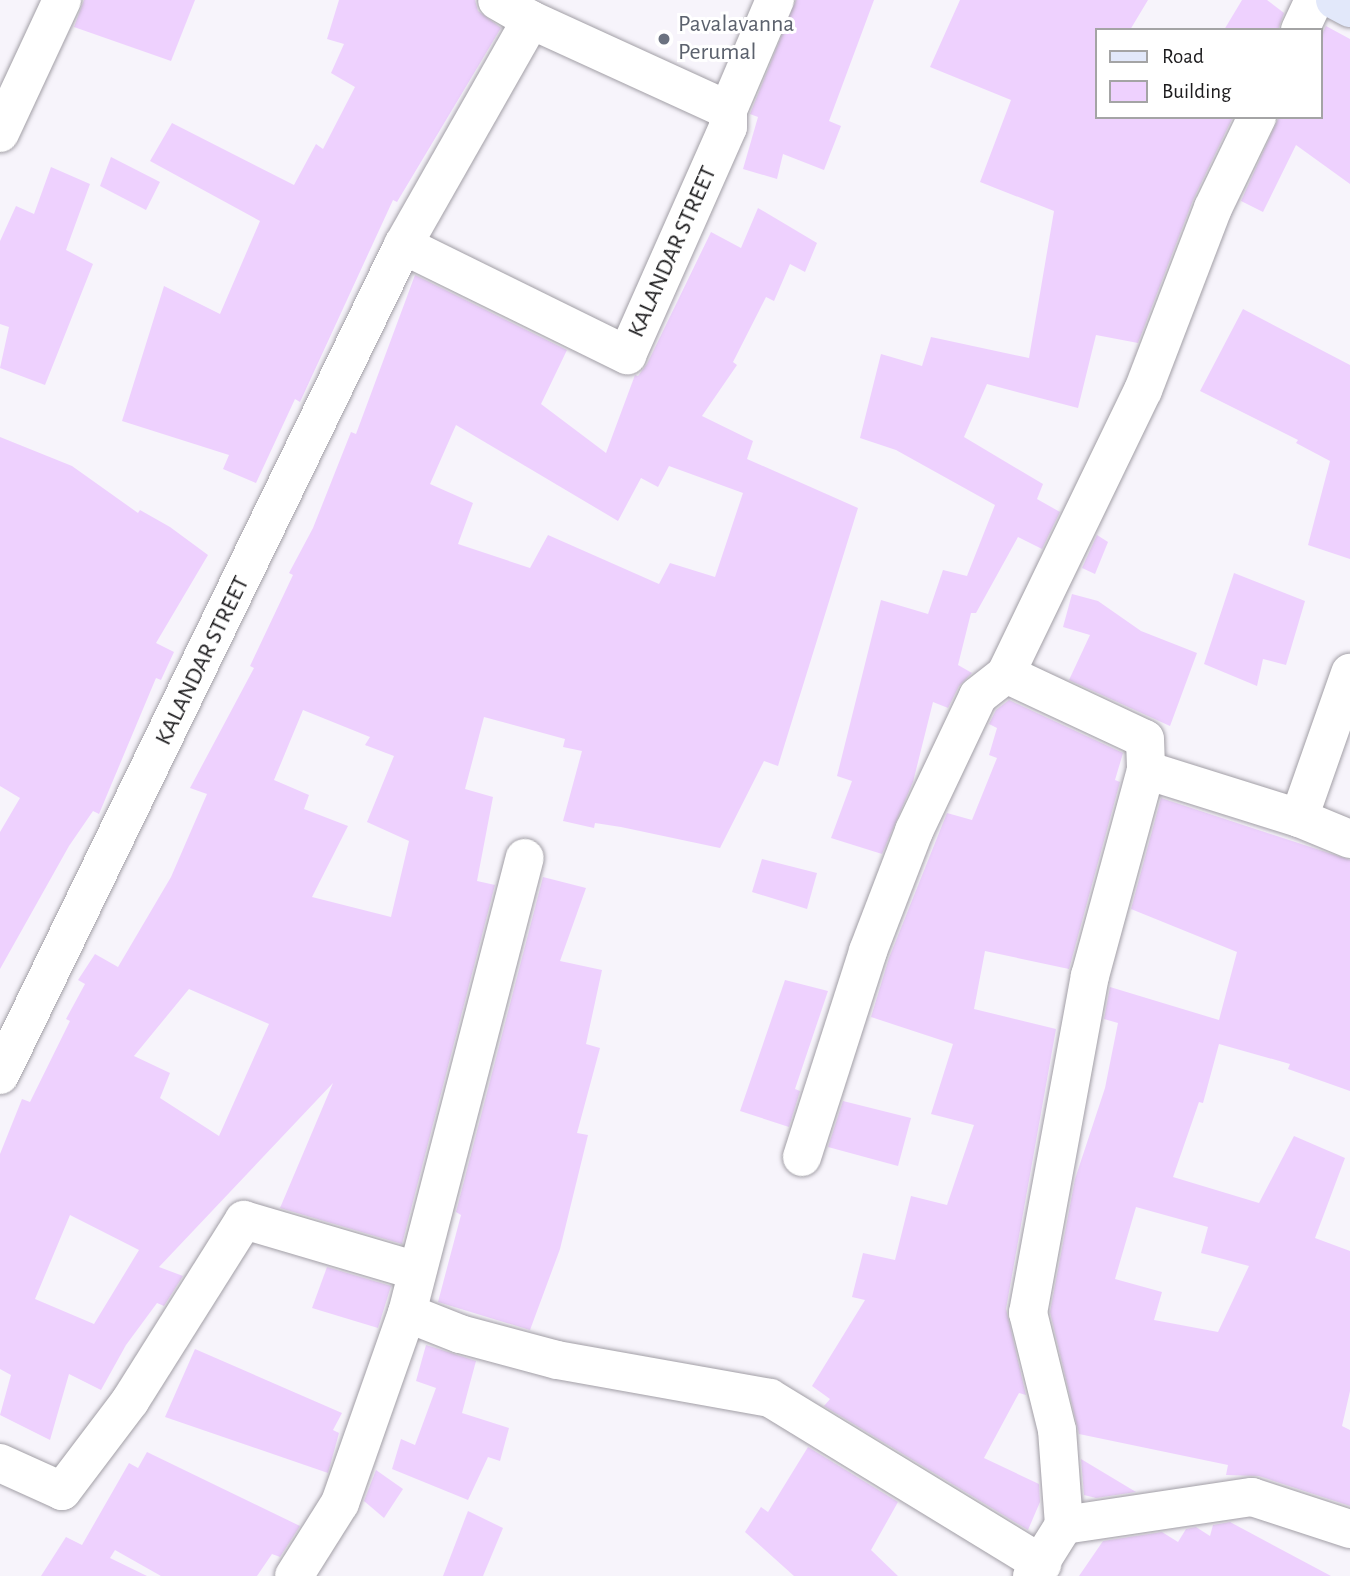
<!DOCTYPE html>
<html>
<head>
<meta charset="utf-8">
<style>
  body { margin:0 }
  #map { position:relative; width:1350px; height:1576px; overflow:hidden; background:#f7f4fb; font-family:"Alegreya Sans",sans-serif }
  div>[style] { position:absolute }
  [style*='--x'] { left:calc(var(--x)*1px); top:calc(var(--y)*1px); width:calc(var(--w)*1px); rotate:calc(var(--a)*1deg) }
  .building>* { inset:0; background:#eed1fe }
  .roads { filter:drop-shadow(0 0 2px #a29fa6) drop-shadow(0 0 2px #a29fa6) }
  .street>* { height:38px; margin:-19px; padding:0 19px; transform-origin:19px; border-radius:19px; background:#fff }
  .secondary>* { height:38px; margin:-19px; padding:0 19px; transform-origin:19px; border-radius:19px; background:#e2e8fa }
  .dots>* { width:19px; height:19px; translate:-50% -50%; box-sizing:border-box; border:4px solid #fff; border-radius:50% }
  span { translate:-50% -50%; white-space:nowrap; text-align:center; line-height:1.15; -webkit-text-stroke:6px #fff; paint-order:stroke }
  .worship-label { font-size:24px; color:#5b616d }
  .left { translate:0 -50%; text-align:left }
  .street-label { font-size:24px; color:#1c1b1d }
  .legend { position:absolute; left:1095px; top:28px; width:228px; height:91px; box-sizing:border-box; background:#fff; border:2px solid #a4a4a5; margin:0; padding:9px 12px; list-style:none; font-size:21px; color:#1c1b1d }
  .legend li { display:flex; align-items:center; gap:14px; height:35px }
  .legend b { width:35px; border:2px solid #a4a4a5 }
</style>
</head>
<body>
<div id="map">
  <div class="building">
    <i style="clip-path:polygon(84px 0,195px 0,171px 61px,74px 27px)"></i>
    <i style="clip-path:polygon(339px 0,475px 0,478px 11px,501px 28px,397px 202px,393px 200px,300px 402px,295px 399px,256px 483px,223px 469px,229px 455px,122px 421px,164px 286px,220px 314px,260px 221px,150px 161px,172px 123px,294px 185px,316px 144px,323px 149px,355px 87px,331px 73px,344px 44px,327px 39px)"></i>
    <i style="clip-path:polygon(796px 0,874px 0,829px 121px,841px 126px,824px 170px,783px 154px,777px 179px,743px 169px,758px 117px,750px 114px)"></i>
    <i style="clip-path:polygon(960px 0,1148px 0,1130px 30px,1096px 30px,1096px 117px,1233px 117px,1193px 200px,1138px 343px,1096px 335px,1078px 408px,987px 384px,964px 437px,1043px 484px,1037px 499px,1060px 512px,1042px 549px,1018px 537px,976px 613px,971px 613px,958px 665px,972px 673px,959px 686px,948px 708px,933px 702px,913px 782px,882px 854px,831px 838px,852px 781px,837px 776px,881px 600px,928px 614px,943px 570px,967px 576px,995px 505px,896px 450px,860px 438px,881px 354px,922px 366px,931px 337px,1029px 358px,1054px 211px,980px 182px,1011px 100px,930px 67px)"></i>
    <i style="clip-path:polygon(1242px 0,1267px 0,1284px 13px,1278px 30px,1224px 30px)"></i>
    <i style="clip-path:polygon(1326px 26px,1350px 39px,1350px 184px,1296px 145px,1263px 212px,1241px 201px,1279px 117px,1320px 117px,1320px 38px)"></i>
    <i style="clip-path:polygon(111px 157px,160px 182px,146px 210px,100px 186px)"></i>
    <i style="clip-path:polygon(51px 167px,90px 184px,66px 250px,93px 264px,45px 385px,0 368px,9px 327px,0 324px,0 241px,16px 206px,34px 214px)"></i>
    <i style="clip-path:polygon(evenodd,758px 208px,817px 243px,805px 272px,790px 264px,774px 301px,766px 297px,733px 362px,737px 365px,702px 416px,753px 441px,747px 459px,858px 508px,778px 766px,764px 761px,720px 848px,621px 827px,595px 823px,594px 828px,563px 821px,582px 751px,563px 747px,565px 739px,484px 717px,465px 789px,493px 797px,477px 881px,495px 885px,402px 1244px,280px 1208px,333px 1083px,159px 1267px,183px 1276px,164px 1306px,157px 1303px,126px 1345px,101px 1390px,69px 1374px,50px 1440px,0 1415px,11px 1375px,0 1369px,0 1154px,22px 1099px,30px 1102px,70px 1021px,66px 1019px,85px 984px,78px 980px,95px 954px,118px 967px,171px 877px,207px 794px,190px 788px,254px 668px,250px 666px,293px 575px,289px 573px,313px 528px,351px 432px,356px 434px,415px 275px,567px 350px,541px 404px,606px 453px,635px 375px,638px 376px,647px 364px,711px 232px,741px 248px,758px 208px,456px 425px,618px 521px,641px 478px,658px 487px,669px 466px,743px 493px,715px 577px,670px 563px,659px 584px,548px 535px,530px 568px,458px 544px,473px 503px,430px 484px,456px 425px,758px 208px,303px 710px,370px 737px,365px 745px,394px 756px,367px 822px,409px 841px,391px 917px,312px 897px,348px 826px,304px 809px,309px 795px,274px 780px,303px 710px,758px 208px,189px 989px,269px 1024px,219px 1136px,160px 1098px,170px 1073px,134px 1056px,189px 989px,758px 208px,70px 1215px,139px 1250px,94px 1324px,35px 1299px,70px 1215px)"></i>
    <i style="clip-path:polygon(1243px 309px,1350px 365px,1350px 559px,1308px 545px,1330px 461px,1296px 443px,1298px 440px,1200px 391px)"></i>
    <i style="clip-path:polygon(0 437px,72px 466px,138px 513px,140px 510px,170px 527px,208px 555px,156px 643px,174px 652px,161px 680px,156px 678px,99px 814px,93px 811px,69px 846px,0 969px,0 832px,20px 798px,0 786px)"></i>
    <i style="clip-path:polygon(1097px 535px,1108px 542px,1095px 574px,1082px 568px)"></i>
    <i style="clip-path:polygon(1234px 573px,1305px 601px,1286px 665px,1263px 659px,1257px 686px,1204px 664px)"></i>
    <i style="clip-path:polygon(1072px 594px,1098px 601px,1141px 631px,1197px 653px,1170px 726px,1069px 680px,1090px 635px,1063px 627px)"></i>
    <i style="clip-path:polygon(1009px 700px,1123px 753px,1115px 780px,1120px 782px,1069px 969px,985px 951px,974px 1009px,1056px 1029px,1006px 1309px,1026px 1395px,1019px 1393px,984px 1458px,1039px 1484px,1040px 1502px,1028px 1530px,824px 1406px,830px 1399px,812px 1386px,865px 1300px,852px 1297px,863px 1253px,895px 1260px,911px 1196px,947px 1205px,974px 1125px,931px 1114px,953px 1044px,871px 1017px,889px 958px,947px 813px,972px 820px,997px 758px,989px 755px,997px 728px,989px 724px,996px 710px)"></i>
    <i style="clip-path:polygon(evenodd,1161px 798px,1350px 860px,1350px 1091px,1288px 1069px,1290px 1064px,1219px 1044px,1203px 1103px,1199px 1102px,1173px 1177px,1259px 1203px,1294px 1136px,1345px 1158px,1315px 1238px,1350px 1251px,1350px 1391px,1342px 1426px,1350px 1430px,1350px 1506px,1259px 1476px,1226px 1475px,1228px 1465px,1079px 1434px,1050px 1312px,1075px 1179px,1105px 1088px,1118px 1023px,1104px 1019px,1110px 987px,1219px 1020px,1237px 952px,1131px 909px,1161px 798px,1136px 1207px,1208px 1227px,1201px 1253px,1249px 1266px,1218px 1332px,1154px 1320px,1162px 1292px,1115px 1279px,1136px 1207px)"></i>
    <i style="clip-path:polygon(762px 859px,817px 873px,807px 909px,752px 892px)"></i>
    <i style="clip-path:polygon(543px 877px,586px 888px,560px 961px,602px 970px,586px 1044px,600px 1048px,577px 1133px,588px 1135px,560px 1249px,530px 1330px,438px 1302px,461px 1215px,456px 1212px)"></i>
    <i style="clip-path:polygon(785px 980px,828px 991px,795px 1089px,800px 1091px,789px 1127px,740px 1111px)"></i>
    <i style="clip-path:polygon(843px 1101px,911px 1118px,898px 1166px,828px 1147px)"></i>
    <i style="clip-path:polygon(327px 1267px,391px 1286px,378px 1328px,312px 1308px)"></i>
    <i style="clip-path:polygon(426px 1345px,476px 1361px,462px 1413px,509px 1428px,500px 1461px,488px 1457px,468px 1500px,392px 1469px,401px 1439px,415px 1445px,436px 1388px,416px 1381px)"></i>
    <i style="clip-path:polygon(195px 1349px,342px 1413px,333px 1430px,339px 1433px,328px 1473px,165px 1417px)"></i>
    <i style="clip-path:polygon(808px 1447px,898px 1502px,871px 1550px,898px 1576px,794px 1576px,745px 1532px,761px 1507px,768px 1512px)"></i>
    <i style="clip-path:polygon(147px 1452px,300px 1526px,280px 1557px,272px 1554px,257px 1576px,161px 1576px,115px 1550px,110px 1558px,147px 1576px,41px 1576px,66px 1537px,82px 1545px,129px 1463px,138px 1468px)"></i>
    <i style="clip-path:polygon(1081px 1459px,1136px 1492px,1096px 1498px,1084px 1495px)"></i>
    <i style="clip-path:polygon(376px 1470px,403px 1489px,384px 1518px,364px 1501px)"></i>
    <i style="clip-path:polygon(468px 1511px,503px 1528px,483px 1576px,443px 1576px)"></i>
    <i style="clip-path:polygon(1230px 1522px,1331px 1576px,1079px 1576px,1103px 1541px,1162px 1532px,1178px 1542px,1186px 1529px,1196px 1527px,1210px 1536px,1213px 1525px)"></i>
  </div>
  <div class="roads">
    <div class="street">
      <i style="--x:1300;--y:30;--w:33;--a:-65"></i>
      <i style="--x:728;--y:110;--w:120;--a:-66.9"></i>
      <i style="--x:1257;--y:117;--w:101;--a:115.8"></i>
      <i style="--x:1213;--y:208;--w:195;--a:111"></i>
      <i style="--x:1143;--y:390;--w:315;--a:115.8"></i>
      <i style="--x:1006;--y:674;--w:153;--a:25.1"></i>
      <i style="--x:1145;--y:739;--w:31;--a:88"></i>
      <i style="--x:1146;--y:770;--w:160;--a:17.4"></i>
      <i style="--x:1299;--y:818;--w:154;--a:-70.6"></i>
      <i style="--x:0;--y:133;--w:147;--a:-65"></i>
      <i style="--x:403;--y:245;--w:250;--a:26.2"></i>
      <i style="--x:627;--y:355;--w:249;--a:-66.1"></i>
      <i style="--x:728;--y:127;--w:17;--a:-90"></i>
      <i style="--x:728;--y:110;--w:217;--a:-155.4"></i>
      <i style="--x:531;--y:20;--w:39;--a:-150"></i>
      <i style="--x:1299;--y:818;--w:55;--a:22.4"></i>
      <i style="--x:0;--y:1075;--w:923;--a:-64.1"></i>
      <i style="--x:403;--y:245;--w:259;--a:-60.4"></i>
      <i style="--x:802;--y:1157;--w:216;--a:-72.2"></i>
      <i style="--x:868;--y:951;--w:129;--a:-69"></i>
      <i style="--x:914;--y:831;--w:149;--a:-64.6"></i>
      <i style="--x:978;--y:696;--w:36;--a:-38"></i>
      <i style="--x:407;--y:1313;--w:57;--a:21.6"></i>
      <i style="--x:460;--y:1334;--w:100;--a:15"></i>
      <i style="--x:557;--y:1360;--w:216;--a:10.1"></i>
      <i style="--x:770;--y:1398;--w:319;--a:31.4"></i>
      <i style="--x:0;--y:1463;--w:68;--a:24.3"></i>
      <i style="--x:62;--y:1491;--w:113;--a:-52.9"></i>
      <i style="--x:130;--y:1401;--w:214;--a:-57.8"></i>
      <i style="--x:244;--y:1220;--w:180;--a:16.4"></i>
      <i style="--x:1064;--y:1525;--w:190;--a:-8.5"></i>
      <i style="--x:1252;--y:1497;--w:103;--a:18.1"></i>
      <i style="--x:294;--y:1576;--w:86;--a:-57.8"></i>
      <i style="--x:340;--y:1503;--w:201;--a:-70.6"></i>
      <i style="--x:407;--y:1313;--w:470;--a:-75.5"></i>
      <i style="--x:1032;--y:1576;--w:60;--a:-57.9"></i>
      <i style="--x:1064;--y:1525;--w:95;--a:-94.2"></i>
      <i style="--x:1057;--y:1430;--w:121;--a:-103.9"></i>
      <i style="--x:1028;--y:1313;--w:343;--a:-79.6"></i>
      <i style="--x:1090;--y:976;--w:213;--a:-74.8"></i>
    </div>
    <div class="secondary">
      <i style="--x:1335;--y:0;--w:17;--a:28"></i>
    </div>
  </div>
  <div class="dots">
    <i style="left:664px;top:39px;background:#6b7280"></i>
  </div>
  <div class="worship-label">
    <span class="left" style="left:678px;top:39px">Pavalavanna<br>Perumal</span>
  </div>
  <div class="street-label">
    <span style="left:673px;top:252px;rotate:-66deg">KALANDAR STREET</span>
    <span style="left:203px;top:661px;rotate:-64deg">KALANDAR STREET</span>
  </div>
  <ul class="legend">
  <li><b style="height:9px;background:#e2e8fa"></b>Road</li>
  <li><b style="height:19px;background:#eed1fe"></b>Building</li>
  </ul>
</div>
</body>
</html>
